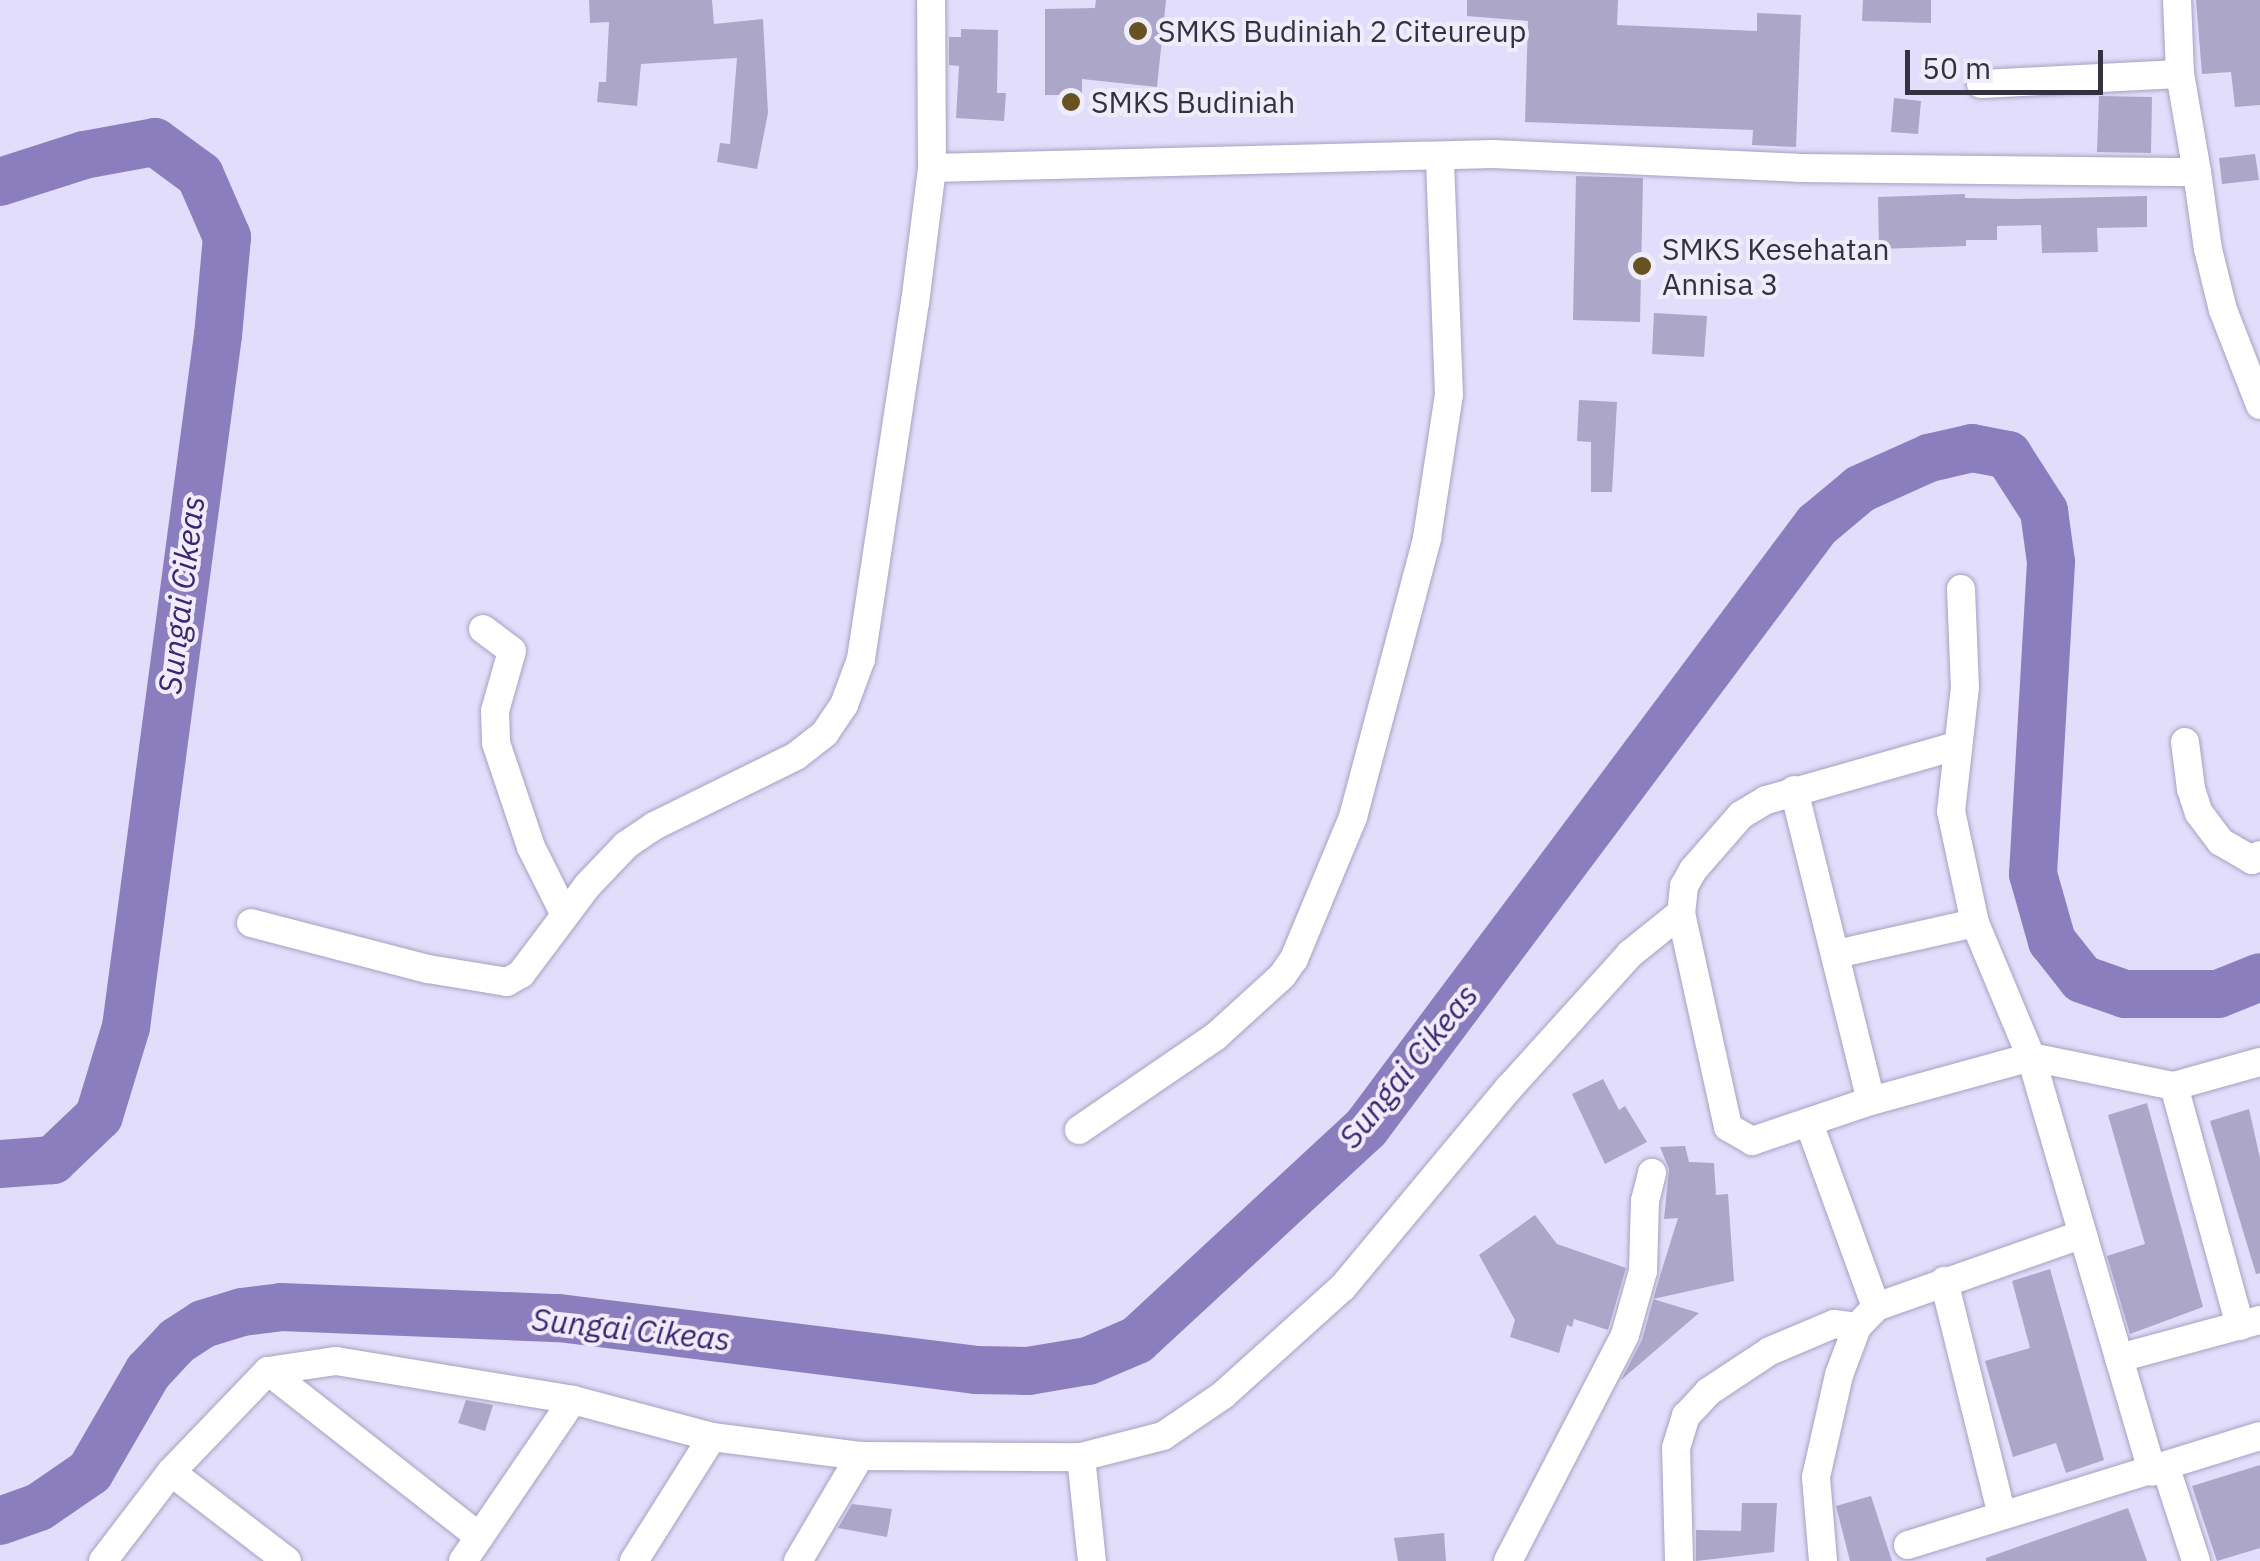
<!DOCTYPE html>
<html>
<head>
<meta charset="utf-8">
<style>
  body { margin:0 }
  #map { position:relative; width:2260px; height:1561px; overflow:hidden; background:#e2ddfa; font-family:"IBM Plex Sans",sans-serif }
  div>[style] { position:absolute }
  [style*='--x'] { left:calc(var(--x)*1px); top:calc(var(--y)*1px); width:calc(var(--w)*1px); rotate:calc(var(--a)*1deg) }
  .river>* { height:48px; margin:-24px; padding:0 24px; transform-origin:24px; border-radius:24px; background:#8b7ebe }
  .building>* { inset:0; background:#aca6c9 }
  .roads { filter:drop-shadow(0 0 2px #a7a1c3) drop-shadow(0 0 2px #a7a1c3) }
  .minor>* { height:28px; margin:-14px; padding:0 14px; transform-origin:14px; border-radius:14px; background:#fff }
  .dots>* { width:28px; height:28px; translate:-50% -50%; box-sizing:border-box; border:5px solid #efedfb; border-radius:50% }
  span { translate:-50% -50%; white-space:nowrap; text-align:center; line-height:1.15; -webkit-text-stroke:8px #efedfb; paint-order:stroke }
  .poi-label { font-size:30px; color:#343240 }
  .left { translate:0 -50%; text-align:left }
  .water-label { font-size:32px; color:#3d2571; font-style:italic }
  .scale { position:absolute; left:1905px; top:50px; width:198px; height:45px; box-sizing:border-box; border:5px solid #343240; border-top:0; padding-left:12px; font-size:30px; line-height:35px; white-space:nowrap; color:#343240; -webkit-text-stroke:8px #efedfb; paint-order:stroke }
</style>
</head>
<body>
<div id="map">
  <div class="river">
    <i style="--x:0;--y:182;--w:88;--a:-17.8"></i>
    <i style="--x:84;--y:155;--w:72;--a:-10.4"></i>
    <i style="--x:155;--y:142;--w:56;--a:36.3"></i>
    <i style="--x:200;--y:175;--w:68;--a:66.5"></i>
    <i style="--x:227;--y:237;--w:98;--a:95.2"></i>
    <i style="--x:218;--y:335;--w:698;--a:97.57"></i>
    <i style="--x:126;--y:1027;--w:93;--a:106.9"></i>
    <i style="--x:99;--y:1116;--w:64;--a:136.3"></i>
    <i style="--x:53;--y:1160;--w:53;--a:175.7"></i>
    <i style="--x:0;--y:1521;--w:41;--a:-19.7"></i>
    <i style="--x:39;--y:1507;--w:62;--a:-34.5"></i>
    <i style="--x:90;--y:1472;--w:116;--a:-59.9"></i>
    <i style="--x:148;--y:1372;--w:42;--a:-46.9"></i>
    <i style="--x:177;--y:1341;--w:31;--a:-33"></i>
    <i style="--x:203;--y:1324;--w:41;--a:-17.1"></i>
    <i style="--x:242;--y:1312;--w:39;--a:-7"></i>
    <i style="--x:281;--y:1307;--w:278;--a:2.3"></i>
    <i style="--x:559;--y:1318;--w:420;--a:7.1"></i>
    <i style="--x:976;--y:1370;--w:52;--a:1.1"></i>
    <i style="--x:1028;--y:1371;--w:61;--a:-9.5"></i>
    <i style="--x:1088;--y:1361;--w:53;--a:-23.2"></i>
    <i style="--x:1137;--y:1340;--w:312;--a:-42.8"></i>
    <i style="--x:1366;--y:1128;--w:753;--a:-53.21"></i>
    <i style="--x:1817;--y:525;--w:56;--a:-39.9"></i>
    <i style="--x:1860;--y:489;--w:76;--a:-24.2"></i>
    <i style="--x:1929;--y:458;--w:44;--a:-13.1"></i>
    <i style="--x:1972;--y:448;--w:37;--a:11"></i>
    <i style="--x:2008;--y:455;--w:67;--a:57.3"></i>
    <i style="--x:2044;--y:511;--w:51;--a:82.2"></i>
    <i style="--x:2051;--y:562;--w:313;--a:93.3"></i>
    <i style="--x:2033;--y:874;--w:70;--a:74.2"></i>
    <i style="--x:2052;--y:941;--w:48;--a:51.7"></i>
    <i style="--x:2082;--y:979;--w:46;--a:19.2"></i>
    <i style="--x:2125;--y:994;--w:93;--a:0"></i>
    <i style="--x:2218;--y:994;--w:45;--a:-22"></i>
  </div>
  <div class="building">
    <i style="clip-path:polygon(589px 0,712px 0,714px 24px,763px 19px,768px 113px,757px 169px,717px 162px,720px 143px,730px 144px,737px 58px,641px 64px,637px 106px,597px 102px,599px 82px,606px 82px,609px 22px,590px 23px)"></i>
    <i style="clip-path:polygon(1096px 0,1166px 0,1157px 87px,1082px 79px,1082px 95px,1045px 95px,1045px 9px,1095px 8px)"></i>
    <i style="clip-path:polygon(1467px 0,1618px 0,1617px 25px,1757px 31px,1757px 13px,1801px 15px,1796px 147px,1752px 145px,1753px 130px,1525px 122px,1528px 21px,1467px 16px)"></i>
    <i style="clip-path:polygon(1863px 0,1931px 0,1931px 23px,1862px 21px)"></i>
    <i style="clip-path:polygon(2196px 0,2260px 0,2260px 105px,2235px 107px,2231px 72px,2202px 74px)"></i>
    <i style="clip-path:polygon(961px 29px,998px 30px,997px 93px,1006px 93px,1004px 121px,956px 118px,959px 66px,949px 65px,949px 37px,961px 37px)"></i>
    <i style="clip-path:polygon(2099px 96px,2152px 97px,2151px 153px,2097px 152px)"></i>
    <i style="clip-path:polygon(1894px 98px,1921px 101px,1918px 134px,1891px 132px)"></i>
    <i style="clip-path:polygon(2255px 154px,2259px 180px,2222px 184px,2219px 158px)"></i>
    <i style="clip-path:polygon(1576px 176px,1643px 178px,1640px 322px,1573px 320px)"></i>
    <i style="clip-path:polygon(1965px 194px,1965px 198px,2017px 199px,2147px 196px,2147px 227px,2097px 228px,2098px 252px,2042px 253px,2041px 225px,1997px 226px,1997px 240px,1966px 240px,1966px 246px,1879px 249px,1878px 197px)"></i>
    <i style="clip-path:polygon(1654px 313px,1707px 316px,1704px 357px,1652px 354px)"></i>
    <i style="clip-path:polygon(1579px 400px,1617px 402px,1612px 492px,1591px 492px,1591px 442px,1577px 441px)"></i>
    <i style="clip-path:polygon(1603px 1079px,1619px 1110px,1625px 1106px,1647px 1142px,1605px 1164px,1572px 1094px)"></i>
    <i style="clip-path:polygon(2147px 1103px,2203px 1307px,2130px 1334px,2107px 1256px,2145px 1244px,2108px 1115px)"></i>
    <i style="clip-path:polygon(2249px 1109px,2260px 1158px,2260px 1273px,2256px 1274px,2210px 1121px)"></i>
    <i style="clip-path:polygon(1685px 1146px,1689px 1162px,1714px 1163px,1716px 1195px,1728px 1194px,1734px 1281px,1653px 1299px,1699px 1313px,1621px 1380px,1642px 1340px,1659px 1279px,1678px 1218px,1664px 1219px,1669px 1169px,1660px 1147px)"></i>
    <i style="clip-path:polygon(1535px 1215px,1557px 1244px,1626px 1268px,1608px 1330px,1574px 1319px,1572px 1327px,1567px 1325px,1559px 1353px,1510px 1337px,1515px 1320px,1479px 1255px)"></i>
    <i style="clip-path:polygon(2050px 1269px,2104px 1460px,2066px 1473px,2056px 1443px,2013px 1457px,1985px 1361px,2030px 1348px,2012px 1281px)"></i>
    <i style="clip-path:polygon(466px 1400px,493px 1405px,485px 1431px,458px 1423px)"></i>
    <i style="clip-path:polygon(2260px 1465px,2260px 1548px,2217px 1561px,2192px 1486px)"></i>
    <i style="clip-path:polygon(1871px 1496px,1892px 1561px,1850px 1561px,1836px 1506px)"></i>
    <i style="clip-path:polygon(1742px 1503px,1777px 1503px,1774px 1552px,1696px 1561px,1696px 1530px,1741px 1531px)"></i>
    <i style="clip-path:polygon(852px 1504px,892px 1509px,887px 1537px,838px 1528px)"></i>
    <i style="clip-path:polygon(2128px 1508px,2147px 1561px,1986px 1561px,1986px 1558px)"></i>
    <i style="clip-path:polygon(1444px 1533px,1446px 1561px,1398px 1561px,1394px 1538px)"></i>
  </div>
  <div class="roads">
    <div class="minor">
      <i style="--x:1981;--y:84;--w:199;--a:-2.9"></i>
      <i style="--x:932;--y:168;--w:561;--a:-1.43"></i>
      <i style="--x:1493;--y:154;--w:305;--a:2.6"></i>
      <i style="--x:1798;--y:168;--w:399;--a:0.6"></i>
      <i style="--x:2197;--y:172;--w:99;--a:-99.8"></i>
      <i style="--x:2180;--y:74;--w:74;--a:-92.3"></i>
      <i style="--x:2197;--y:172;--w:78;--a:81.9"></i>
      <i style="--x:2208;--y:249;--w:63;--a:76.2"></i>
      <i style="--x:2223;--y:310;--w:102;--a:68.7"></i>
      <i style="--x:1961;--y:589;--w:98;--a:87.7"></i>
      <i style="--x:1965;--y:687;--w:125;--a:96.4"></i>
      <i style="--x:1951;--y:811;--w:115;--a:77.9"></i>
      <i style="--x:1975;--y:923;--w:145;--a:67.3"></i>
      <i style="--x:2031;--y:1057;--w:432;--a:73.7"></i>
      <i style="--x:483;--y:629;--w:36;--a:37"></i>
      <i style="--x:512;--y:651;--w:62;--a:105.8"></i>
      <i style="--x:495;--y:711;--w:32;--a:88"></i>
      <i style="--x:496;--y:743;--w:110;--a:71.4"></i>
      <i style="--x:531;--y:847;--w:76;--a:63.4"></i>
      <i style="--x:2185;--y:742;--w:47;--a:82.7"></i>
      <i style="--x:2191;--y:789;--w:25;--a:72"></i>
      <i style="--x:2199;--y:813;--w:36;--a:53"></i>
      <i style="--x:2221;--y:842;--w:36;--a:30"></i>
      <i style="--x:2252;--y:860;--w:9;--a:-32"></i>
      <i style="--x:1956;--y:746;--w:198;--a:164.1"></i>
      <i style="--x:1766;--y:800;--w:29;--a:149"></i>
      <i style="--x:1741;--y:815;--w:73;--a:131.1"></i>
      <i style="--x:1693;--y:870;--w:18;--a:119"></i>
      <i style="--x:1684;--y:886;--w:27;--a:96"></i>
      <i style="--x:1681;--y:913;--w:219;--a:77.6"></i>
      <i style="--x:1728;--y:1127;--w:28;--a:30"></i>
      <i style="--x:1752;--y:1141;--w:126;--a:-18.6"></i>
      <i style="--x:1871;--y:1101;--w:166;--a:-15.4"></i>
      <i style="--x:2031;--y:1057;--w:146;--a:11.5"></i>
      <i style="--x:2174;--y:1086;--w:89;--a:-15.6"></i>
      <i style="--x:1794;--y:790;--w:320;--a:76.1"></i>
      <i style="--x:251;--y:923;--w:183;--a:14.6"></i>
      <i style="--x:428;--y:969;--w:80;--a:9.3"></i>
      <i style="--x:507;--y:982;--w:16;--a:-30"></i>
      <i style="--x:521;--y:974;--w:110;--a:-53.1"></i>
      <i style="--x:587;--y:886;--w:57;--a:-46.4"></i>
      <i style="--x:626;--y:845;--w:34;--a:-34"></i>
      <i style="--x:654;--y:826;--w:158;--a:-26.2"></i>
      <i style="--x:796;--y:756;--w:37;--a:-38"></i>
      <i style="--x:825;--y:733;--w:34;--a:-56"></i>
      <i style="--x:844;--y:705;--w:49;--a:-69.7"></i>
      <i style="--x:861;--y:659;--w:360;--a:-81.4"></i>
      <i style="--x:915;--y:303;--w:136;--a:-82.8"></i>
      <i style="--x:932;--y:168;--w:168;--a:-90.3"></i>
      <i style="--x:1836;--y:954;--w:142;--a:-12.6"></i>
      <i style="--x:2174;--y:1086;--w:249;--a:74.6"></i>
      <i style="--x:1809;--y:1123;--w:196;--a:70"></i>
      <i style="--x:1079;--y:1130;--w:165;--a:-34.4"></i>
      <i style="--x:1215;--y:1037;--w:91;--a:-42.3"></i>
      <i style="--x:1282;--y:976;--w:21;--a:-55"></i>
      <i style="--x:1294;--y:959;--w:154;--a:-67.4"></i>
      <i style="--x:1353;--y:817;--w:289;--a:-75.1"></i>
      <i style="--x:1427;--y:538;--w:145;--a:-81.3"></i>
      <i style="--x:1449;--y:395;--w:239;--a:-92.2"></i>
      <i style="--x:1944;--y:1281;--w:241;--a:76.1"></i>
      <i style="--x:2119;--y:1358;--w:146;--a:-15.1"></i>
      <i style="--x:268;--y:1371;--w:269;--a:38.1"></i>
      <i style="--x:1081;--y:1457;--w:105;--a:84"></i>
      <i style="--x:2166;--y:1468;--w:98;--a:72.1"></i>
      <i style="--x:171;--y:1472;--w:146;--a:37.5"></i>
      <i style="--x:1908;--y:1545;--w:368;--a:-17.2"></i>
      <i style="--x:103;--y:1561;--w:112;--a:-52.6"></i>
      <i style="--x:171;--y:1472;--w:140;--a:-46.2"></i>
      <i style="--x:268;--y:1371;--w:69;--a:-8.4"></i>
      <i style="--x:336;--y:1361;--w:240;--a:9.3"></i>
      <i style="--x:573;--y:1400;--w:144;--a:14.9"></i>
      <i style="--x:463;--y:1561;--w:195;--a:-55.7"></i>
      <i style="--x:634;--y:1561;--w:146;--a:-57.8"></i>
      <i style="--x:712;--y:1437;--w:149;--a:7.3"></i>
      <i style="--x:860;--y:1456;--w:221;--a:0.3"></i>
      <i style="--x:1081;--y:1457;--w:85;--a:-14.4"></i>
      <i style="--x:1163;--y:1436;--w:73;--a:-34.3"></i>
      <i style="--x:1223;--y:1395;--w:161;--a:-42"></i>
      <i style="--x:1343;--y:1287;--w:259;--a:-50.2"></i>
      <i style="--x:1509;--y:1088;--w:181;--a:-47.9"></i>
      <i style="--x:1630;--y:954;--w:65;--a:-38.8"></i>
      <i style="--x:798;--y:1561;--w:122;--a:-59.4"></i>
      <i style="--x:1508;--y:1561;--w:254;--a:-62.6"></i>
      <i style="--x:1625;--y:1335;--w:66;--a:-74.3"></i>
      <i style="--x:1643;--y:1271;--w:70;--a:-88.4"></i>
      <i style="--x:1645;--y:1201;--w:29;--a:-76"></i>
      <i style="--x:1679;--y:1561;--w:113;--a:-91.5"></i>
      <i style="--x:1676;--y:1448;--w:34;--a:-73"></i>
      <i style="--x:1686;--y:1416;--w:33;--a:-47"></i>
      <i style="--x:1708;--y:1392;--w:74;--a:-33.5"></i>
      <i style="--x:1770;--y:1351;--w:69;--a:-22.9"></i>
      <i style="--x:1834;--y:1324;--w:23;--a:7"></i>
      <i style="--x:1823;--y:1561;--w:84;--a:-94.8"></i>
      <i style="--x:1816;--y:1477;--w:105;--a:-77.3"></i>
      <i style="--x:1839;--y:1375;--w:51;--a:-69.4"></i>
      <i style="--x:1857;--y:1327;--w:28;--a:-46"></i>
      <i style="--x:1876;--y:1307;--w:219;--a:-19.4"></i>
    </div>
  </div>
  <div class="dots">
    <i style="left:1138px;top:31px;background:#695222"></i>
    <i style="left:1071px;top:102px;background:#695222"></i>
    <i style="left:1642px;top:266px;background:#695222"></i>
  </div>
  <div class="poi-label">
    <span class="left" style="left:1158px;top:31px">SMKS Budiniah 2 Citeureup</span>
    <span class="left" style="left:1091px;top:102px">SMKS Budiniah</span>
    <span class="left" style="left:1662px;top:266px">SMKS Kesehatan<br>Annisa 3</span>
  </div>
  <div class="water-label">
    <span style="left:181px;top:595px;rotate:-83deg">Sungai Cikeas</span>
    <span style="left:1408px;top:1066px;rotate:-51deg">Sungai Cikeas</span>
    <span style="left:631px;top:1329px;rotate:6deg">Sungai Cikeas</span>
  </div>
  <div class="scale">50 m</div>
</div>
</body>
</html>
